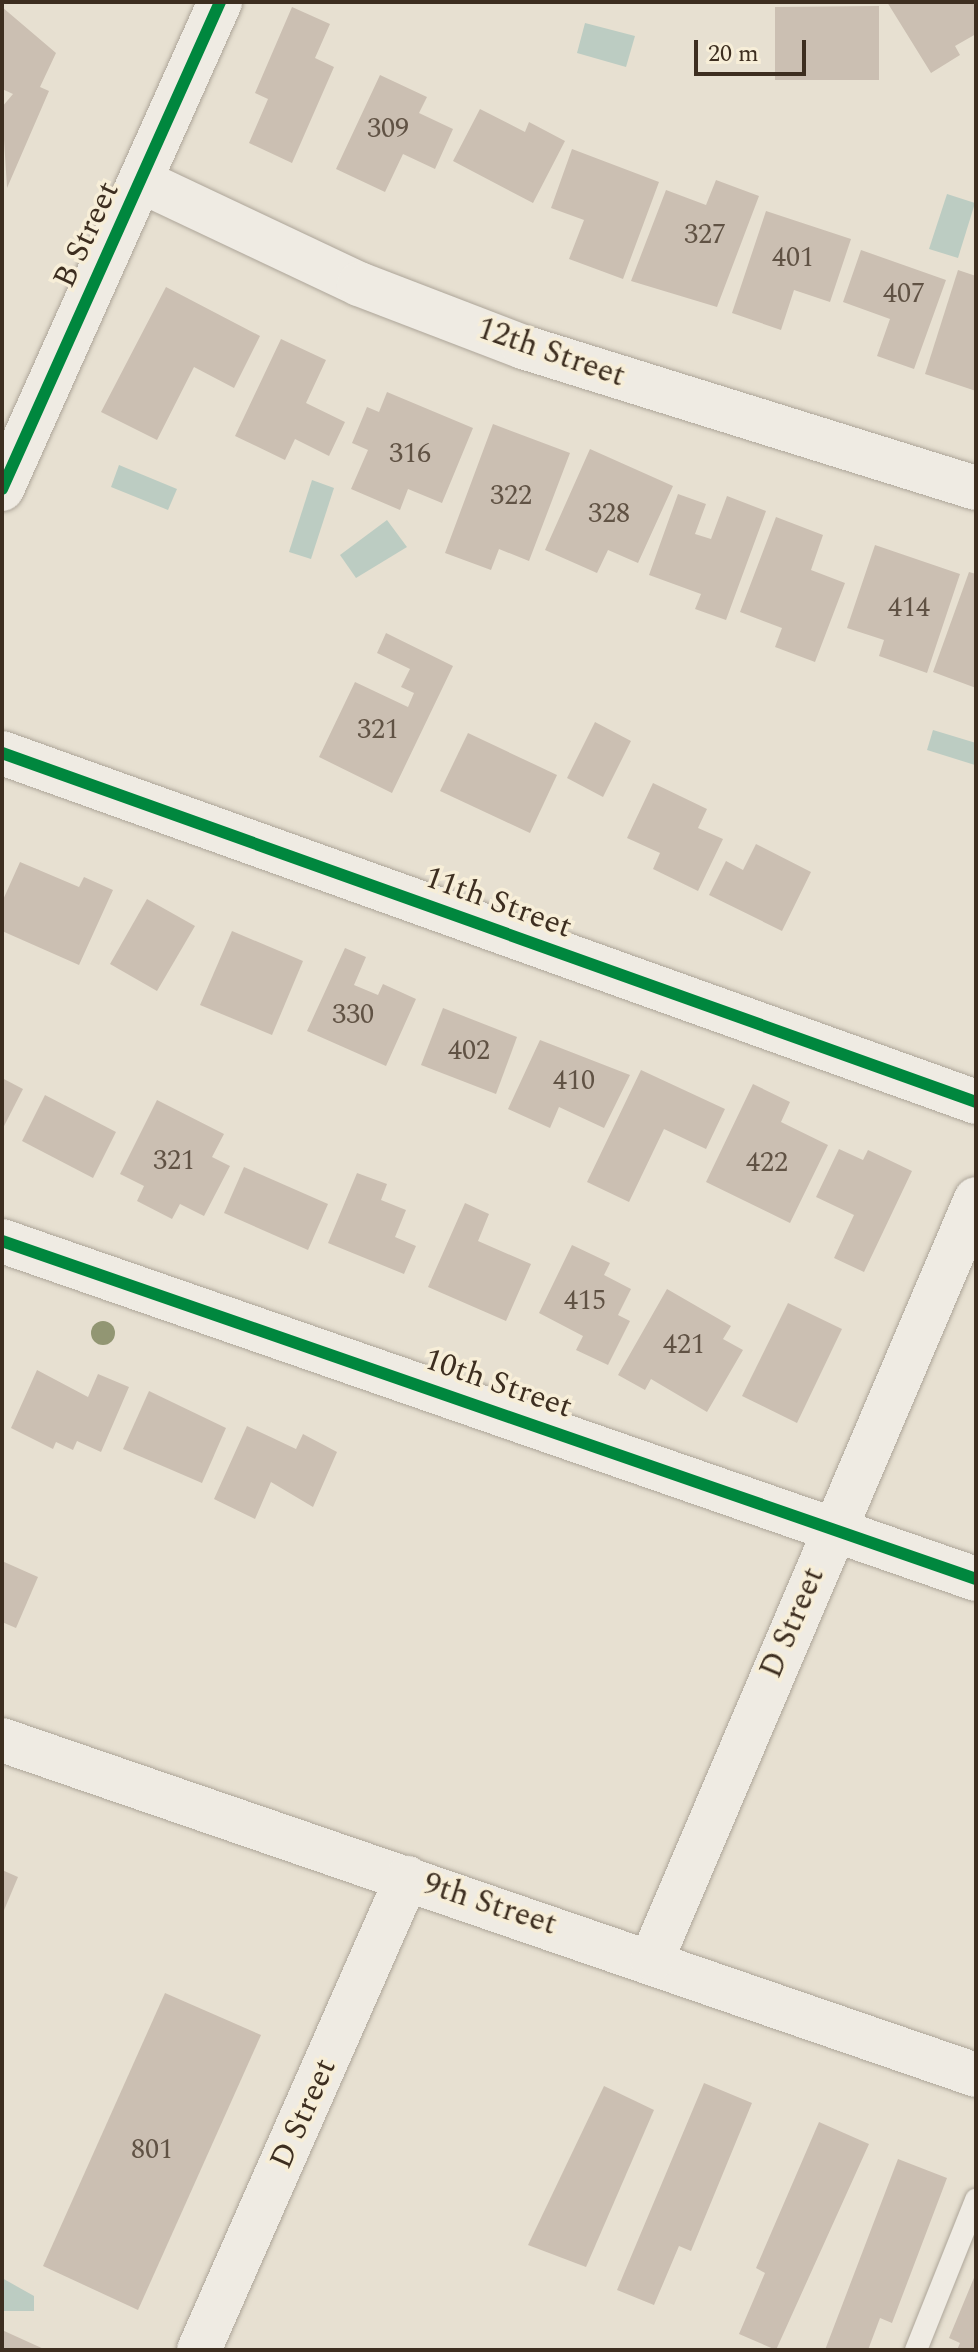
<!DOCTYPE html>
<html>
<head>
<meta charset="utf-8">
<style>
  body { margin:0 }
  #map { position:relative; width:978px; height:2352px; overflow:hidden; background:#e7e0d1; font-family:Spectral,serif }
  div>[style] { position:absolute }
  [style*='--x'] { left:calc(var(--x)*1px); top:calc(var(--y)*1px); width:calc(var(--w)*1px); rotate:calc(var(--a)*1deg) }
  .water>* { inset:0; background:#bcccc2 }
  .building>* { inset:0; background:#cbbfb2 }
  .roads { filter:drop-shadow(0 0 2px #ada599) drop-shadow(0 0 2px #ada599) }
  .service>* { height:22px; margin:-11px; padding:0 11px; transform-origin:11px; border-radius:11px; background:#efebe3 }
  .minor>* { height:44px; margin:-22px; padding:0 22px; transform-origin:22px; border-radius:22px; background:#efebe3 }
  .tertiary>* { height:44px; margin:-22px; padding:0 22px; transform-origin:22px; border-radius:22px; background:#efebe3 }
  .cycleway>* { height:12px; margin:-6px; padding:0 6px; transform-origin:6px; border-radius:6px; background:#00873e }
  .trees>* { width:24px; height:24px; margin:-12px; border-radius:50%; background:#929673 }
  span { translate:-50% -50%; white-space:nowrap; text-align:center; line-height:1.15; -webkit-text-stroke:7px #f7eed8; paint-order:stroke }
  .number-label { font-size:28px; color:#605244 }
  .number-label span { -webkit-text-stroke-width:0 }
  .street-label { font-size:32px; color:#3d2e20 }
  .frame { position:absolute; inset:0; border:4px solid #3d2e20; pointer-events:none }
  .scale { position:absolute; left:694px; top:40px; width:112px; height:36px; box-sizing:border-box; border:4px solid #3d2e20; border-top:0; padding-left:10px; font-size:24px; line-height:28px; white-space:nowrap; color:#3d2e20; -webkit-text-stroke:6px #f7eed8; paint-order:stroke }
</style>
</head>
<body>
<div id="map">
  <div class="water">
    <i style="clip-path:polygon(585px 23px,635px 36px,626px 67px,577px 53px)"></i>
    <i style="clip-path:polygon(947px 194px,975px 203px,958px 258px,929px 249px)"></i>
    <i style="clip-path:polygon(119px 465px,177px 489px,168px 510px,111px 487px)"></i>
    <i style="clip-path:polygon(312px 480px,334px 488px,311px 559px,289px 552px)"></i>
    <i style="clip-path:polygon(387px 520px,407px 547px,356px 578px,340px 555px)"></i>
    <i style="clip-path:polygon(933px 730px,976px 743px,975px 765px,927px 750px)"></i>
    <i style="clip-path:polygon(2px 2278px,34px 2296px,34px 2311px,2px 2311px)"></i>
  </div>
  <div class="building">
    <i style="clip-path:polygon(887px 2px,976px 2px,976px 34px,955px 46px,960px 55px,931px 73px)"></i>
    <i style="clip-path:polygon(879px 6px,879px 80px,775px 80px,775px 7px)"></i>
    <i style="clip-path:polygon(2px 7px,56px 53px,40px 87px,49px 91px,7px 188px,2px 107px,13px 94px,2px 89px)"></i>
    <i style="clip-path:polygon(292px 7px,330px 24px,315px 58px,334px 67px,292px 163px,249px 143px,268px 99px,255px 93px)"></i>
    <i style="clip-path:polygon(380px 75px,427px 97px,419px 113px,453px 129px,435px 169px,403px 154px,385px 192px,336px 169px)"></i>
    <i style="clip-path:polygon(480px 109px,525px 132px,529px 122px,565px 141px,533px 203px,453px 161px)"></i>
    <i style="clip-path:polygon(572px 149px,659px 182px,623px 279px,569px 259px,584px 220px,551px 208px)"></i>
    <i style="clip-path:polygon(716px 180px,759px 196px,717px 307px,631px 281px,666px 190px,706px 205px)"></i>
    <i style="clip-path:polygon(766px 211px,851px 239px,830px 302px,794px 290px,781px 330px,732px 313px)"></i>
    <i style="clip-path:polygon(861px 250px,946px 280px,914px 369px,877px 356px,890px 319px,843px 302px)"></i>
    <i style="clip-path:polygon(958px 270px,976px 276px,976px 391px,925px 374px)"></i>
    <i style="clip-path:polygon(166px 287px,260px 336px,234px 388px,194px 367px,157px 440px,101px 412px)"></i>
    <i style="clip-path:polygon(281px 339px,326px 360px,306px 403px,345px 422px,329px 456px,295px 439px,285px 460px,235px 436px)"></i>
    <i style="clip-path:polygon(387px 392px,473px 428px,442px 503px,408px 489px,400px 510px,351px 489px,368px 450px,352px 443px,367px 407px,379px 412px)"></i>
    <i style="clip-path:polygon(493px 424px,570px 453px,529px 561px,499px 549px,491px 570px,445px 553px)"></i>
    <i style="clip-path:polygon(590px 449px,673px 486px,638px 563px,608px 550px,597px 573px,545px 550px)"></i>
    <i style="clip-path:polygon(678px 494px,706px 504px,695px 534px,711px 539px,727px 496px,766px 511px,726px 620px,695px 609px,701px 594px,649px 575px)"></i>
    <i style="clip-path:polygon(776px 517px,823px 535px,811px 570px,845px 583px,815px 662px,775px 647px,782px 628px,740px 612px)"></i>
    <i style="clip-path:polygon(875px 545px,960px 574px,927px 673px,879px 656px,884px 640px,847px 628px)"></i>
    <i style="clip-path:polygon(969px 572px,976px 574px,976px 688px,933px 672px)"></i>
    <i style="clip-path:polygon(386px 633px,453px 666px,392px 793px,319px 757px,355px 682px,408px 707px,414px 693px,401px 687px,410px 669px,377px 653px)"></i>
    <i style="clip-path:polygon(595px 722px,631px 741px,603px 797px,567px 778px)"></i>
    <i style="clip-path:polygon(468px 733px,557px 775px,530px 833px,440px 791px)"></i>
    <i style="clip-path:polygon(653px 783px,707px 809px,698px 828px,723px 839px,698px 891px,653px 869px,660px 853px,627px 838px)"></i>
    <i style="clip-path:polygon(756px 844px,811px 872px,782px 931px,709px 895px,726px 861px,743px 870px)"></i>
    <i style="clip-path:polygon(20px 862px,79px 887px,84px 877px,113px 890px,79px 965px,2px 931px,2px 902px)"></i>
    <i style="clip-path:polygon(147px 899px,195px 926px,157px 991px,110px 964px)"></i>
    <i style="clip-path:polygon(232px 931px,303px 961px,272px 1035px,200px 1005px)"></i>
    <i style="clip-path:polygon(345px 948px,366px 957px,354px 985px,378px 995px,383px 984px,416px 999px,386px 1066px,307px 1031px)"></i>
    <i style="clip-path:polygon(443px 1008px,517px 1037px,496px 1094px,421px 1065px)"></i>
    <i style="clip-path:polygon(540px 1040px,630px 1075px,604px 1128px,559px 1107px,550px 1128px,508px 1109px)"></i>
    <i style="clip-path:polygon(641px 1070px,725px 1109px,706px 1149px,664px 1129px,629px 1202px,587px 1182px)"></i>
    <i style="clip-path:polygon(2px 1078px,23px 1089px,2px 1130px)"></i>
    <i style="clip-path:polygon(753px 1084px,790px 1102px,781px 1122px,828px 1145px,790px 1223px,706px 1182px)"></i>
    <i style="clip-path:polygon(45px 1095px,116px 1132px,93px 1178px,22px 1141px)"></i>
    <i style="clip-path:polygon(157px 1100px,224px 1134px,212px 1157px,230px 1166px,204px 1216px,180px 1204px,172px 1219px,137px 1201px,144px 1186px,120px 1174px)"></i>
    <i style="clip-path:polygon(839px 1149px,863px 1160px,868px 1150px,912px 1171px,864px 1272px,834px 1258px,854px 1215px,816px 1197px)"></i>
    <i style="clip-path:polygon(244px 1167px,328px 1204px,308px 1250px,224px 1213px)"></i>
    <i style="clip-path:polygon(357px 1173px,387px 1184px,381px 1200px,406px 1210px,395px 1237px,416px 1246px,404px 1274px,328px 1243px)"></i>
    <i style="clip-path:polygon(465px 1203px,489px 1214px,478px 1241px,531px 1264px,506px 1321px,428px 1287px)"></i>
    <i style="clip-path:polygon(572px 1245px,610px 1263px,604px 1275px,631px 1289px,618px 1315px,630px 1321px,608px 1365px,576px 1350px,583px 1336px,539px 1313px)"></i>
    <i style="clip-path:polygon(667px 1289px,731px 1326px,723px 1339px,743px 1350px,707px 1412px,651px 1379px,645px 1390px,618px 1375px)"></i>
    <i style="clip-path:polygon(788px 1303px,842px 1329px,797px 1423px,742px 1396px)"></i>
    <i style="clip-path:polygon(37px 1370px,88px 1397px,98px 1374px,129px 1387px,101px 1452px,77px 1441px,73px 1450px,56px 1442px,53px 1449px,11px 1428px)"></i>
    <i style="clip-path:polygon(149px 1391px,226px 1428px,202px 1483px,123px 1449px)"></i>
    <i style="clip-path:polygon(247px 1426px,296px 1449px,303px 1434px,337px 1452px,313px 1507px,271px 1482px,255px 1519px,214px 1499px)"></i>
    <i style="clip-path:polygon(2px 1561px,38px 1577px,16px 1628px,2px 1622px)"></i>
    <i style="clip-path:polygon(2px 1870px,18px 1877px,2px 1915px)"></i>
    <i style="clip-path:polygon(165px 1993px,261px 2035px,138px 2310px,43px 2266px)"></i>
    <i style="clip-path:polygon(704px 2083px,752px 2103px,691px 2251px,679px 2246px,654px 2305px,617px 2290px)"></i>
    <i style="clip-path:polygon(604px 2086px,654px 2110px,586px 2267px,528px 2245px)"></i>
    <i style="clip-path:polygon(819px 2122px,869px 2144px,776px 2350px,739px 2334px,765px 2273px,756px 2268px)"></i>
    <i style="clip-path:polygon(898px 2159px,947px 2178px,892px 2323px,880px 2318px,868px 2350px,825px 2350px)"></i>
    <i style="clip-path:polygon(976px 2273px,976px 2350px,957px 2350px,960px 2343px,949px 2338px)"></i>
    <i style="clip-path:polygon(2px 2330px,46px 2350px,2px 2350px)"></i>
  </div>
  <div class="roads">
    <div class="service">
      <i style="--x:916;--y:2350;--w:162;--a:-68.2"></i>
    </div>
    <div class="minor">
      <i style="--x:141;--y:181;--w:241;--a:25.3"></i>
      <i style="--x:359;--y:284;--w:176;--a:21"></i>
      <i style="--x:523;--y:347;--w:474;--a:17.3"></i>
      <i style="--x:2;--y:753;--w:1035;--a:19.71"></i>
      <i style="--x:2;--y:1241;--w:1031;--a:19.14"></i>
      <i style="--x:2;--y:1740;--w:1030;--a:18.98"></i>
      <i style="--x:652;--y:1959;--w:826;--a:-66.91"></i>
      <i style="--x:199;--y:2350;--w:516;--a:-66.22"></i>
    </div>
    <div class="tertiary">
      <i style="--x:2;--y:489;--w:534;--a:-65.88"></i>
    </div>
  </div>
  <div class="cycleway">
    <i style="--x:2;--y:489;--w:534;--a:-65.88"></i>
    <i style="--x:2;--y:753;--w:1035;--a:19.71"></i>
    <i style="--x:2;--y:1241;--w:1031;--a:19.14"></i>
  </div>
  <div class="trees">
    <i style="left:103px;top:1333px"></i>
  </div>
  <div class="number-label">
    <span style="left:388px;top:129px">309</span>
    <span style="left:705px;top:235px">327</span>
    <span style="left:793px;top:258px">401</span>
    <span style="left:904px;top:294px">407</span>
    <span style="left:410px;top:454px">316</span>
    <span style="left:511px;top:496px">322</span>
    <span style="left:609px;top:514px">328</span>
    <span style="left:909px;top:608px">414</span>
    <span style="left:378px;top:730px">321</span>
    <span style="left:353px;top:1015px">330</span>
    <span style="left:469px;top:1051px">402</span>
    <span style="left:574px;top:1081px">410</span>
    <span style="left:174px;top:1161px">321</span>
    <span style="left:767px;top:1163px">422</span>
    <span style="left:585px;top:1301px">415</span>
    <span style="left:684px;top:1345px">421</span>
    <span style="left:152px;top:2150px">801</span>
  </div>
  <div class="street-label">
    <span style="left:87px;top:235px;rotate:-65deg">B Street</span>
    <span style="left:551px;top:353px;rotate:19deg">12th Street</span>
    <span style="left:498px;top:903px;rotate:20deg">11th Street</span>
    <span style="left:498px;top:1384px;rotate:19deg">10th Street</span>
    <span style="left:793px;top:1623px;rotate:-67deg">D Street</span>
    <span style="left:490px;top:1905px;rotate:18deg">9th Street</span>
    <span style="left:304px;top:2114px;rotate:-66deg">D Street</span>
  </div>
  <div class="frame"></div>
  <div class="scale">20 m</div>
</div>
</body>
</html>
